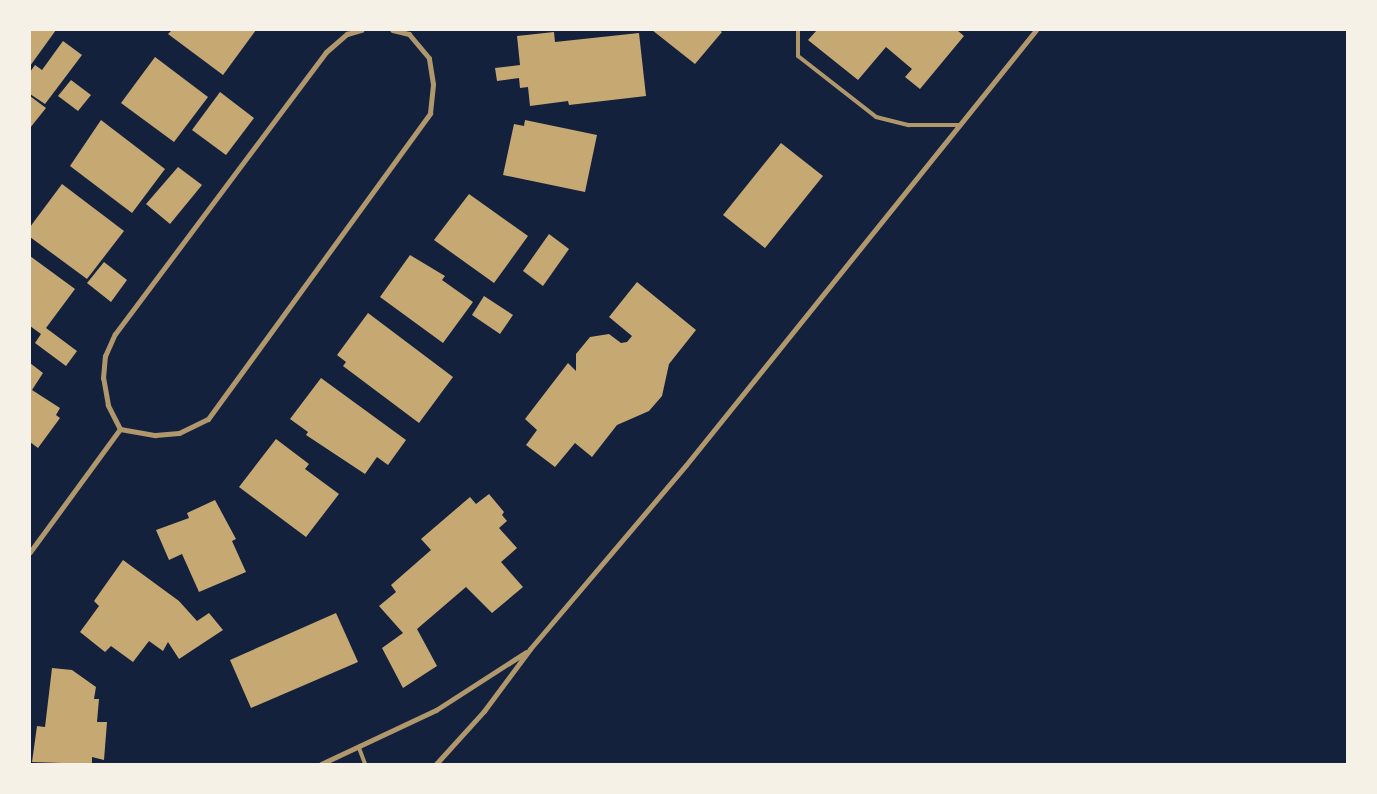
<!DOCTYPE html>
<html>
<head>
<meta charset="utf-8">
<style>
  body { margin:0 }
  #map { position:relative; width:1377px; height:794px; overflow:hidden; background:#14213d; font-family:"IBM Plex Sans",sans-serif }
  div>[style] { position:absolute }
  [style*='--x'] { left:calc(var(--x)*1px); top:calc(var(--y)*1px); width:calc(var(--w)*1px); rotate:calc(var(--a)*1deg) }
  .building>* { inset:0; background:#c6a872 }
  .service>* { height:4px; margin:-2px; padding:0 2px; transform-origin:2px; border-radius:2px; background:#b1986c }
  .minor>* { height:5px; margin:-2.5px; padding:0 2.5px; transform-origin:2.5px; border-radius:2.5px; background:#b1986c }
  span { translate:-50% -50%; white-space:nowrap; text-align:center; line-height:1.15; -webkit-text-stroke:4.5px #f6f1e7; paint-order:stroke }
  .frame { position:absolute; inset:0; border:31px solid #f6f1e7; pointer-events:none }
</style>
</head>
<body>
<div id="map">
  <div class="building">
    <i style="clip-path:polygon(30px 30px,56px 30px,30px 66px)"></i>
    <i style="clip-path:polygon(172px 30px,256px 30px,223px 75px,168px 34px)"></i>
    <i style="clip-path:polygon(652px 30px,719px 30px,722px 32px,695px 64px)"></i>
    <i style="clip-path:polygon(817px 30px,957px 30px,964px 36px,920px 89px,905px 77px,912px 69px,886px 47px,858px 80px,808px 40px)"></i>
    <i style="clip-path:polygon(554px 32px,555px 42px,639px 33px,646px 96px,569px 105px,568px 101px,530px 106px,528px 87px,520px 88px,519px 78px,497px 81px,495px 68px,520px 65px,517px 36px)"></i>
    <i style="clip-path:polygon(63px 41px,82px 55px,45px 104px,30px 94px,30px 72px,35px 65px,42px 70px)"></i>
    <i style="clip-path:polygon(155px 57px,208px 97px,174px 142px,121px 103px)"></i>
    <i style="clip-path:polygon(71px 80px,91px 95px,78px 111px,58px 96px)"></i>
    <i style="clip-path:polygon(220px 92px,254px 118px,226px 155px,192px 130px)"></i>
    <i style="clip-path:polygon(30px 96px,46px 108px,30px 128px)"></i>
    <i style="clip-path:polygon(101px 120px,165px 169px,132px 213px,70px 166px)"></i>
    <i style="clip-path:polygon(525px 120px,597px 135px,585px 192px,503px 175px,514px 124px,524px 126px)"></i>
    <i style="clip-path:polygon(781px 143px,823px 176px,765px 248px,723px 215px)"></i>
    <i style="clip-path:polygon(178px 167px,202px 185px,170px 224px,146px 204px)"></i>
    <i style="clip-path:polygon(62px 184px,124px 231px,87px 279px,30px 237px,30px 227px)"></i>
    <i style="clip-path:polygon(469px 194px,528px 236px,494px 283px,434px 240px)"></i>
    <i style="clip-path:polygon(549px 234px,569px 249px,543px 286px,523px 271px)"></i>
    <i style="clip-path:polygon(410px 255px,445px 276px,442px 280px,473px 302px,443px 343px,380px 297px)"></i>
    <i style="clip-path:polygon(30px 256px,75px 289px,46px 328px,77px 351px,66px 366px,35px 343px,41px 334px,30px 326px)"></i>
    <i style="clip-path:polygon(104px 262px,127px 280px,111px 302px,87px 283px)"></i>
    <i style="clip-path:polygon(637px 282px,696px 330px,669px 364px,662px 396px,649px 411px,617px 425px,592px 457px,575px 443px,555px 467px,526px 445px,537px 430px,525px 419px,568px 363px,576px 371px,576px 354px,590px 337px,609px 334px,621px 343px,627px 342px,632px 336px,609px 317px)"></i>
    <i style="clip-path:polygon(484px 296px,513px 315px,500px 334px,472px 315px)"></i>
    <i style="clip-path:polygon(368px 313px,453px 377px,419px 423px,343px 366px,346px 362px,337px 355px)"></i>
    <i style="clip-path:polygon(30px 363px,43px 373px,32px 390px,60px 408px,56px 415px,60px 418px,38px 448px,30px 442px)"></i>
    <i style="clip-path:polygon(321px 378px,406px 440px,388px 465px,377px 457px,365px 474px,306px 435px,308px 432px,290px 419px)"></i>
    <i style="clip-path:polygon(276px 439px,309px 464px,305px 469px,339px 494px,306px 537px,239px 487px)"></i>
    <i style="clip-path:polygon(489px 494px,504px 512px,502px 515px,507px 521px,499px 528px,517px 548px,501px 562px,523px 587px,492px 613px,466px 587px,417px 629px,437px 666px,403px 688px,382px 648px,403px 633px,379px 606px,396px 592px,391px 585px,431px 550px,421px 539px,470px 497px,476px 504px)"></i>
    <i style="clip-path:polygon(215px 500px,236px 539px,232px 541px,246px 572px,199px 592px,182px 554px,169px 560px,156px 530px,189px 518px,187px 513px)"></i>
    <i style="clip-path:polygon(123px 560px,179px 601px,197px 621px,209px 613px,223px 630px,179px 659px,168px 642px,163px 651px,149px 641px,133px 662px,111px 646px,105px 652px,80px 632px,99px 606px,94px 601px)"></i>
    <i style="clip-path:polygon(336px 613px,358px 662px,251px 708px,230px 660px)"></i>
    <i style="clip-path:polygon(52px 668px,72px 670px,96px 687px,94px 699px,99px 699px,97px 722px,107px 722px,104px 760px,92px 757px,92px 764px,32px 762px,37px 726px,45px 727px)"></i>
  </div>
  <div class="service">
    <i style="--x:798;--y:30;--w:26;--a:90"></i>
    <i style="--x:798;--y:56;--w:99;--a:38"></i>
    <i style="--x:876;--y:117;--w:34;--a:14"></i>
    <i style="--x:909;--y:125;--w:50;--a:0"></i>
    <i style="--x:359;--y:748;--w:17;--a:69"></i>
  </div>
  <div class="minor">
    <i style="--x:120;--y:429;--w:36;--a:10"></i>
    <i style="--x:155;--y:435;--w:24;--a:-5"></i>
    <i style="--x:179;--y:433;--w:32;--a:-26"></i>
    <i style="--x:208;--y:419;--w:378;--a:-54"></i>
    <i style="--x:430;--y:113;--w:29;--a:-84"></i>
    <i style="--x:433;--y:84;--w:26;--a:-99"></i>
    <i style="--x:429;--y:58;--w:31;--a:-130"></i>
    <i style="--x:409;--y:34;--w:17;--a:-167"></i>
    <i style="--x:120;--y:429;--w:27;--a:-117"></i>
    <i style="--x:108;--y:405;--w:27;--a:-100"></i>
    <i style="--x:103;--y:378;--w:22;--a:-85"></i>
    <i style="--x:105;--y:356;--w:24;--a:-66"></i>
    <i style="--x:115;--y:334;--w:352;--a:-53.2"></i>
    <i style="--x:326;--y:52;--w:28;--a:-41"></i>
    <i style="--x:347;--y:34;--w:15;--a:-16"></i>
    <i style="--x:30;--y:552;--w:152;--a:-53.8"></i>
    <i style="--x:321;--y:764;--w:127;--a:-25.2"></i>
    <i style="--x:436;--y:710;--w:107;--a:-32.8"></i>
    <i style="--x:436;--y:764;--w:72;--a:-47.8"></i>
    <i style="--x:484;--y:711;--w:77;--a:-53.4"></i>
    <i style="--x:530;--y:649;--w:241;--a:-49.7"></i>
    <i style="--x:686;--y:465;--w:558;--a:-51.18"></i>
  </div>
  <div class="frame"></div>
</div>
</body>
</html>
